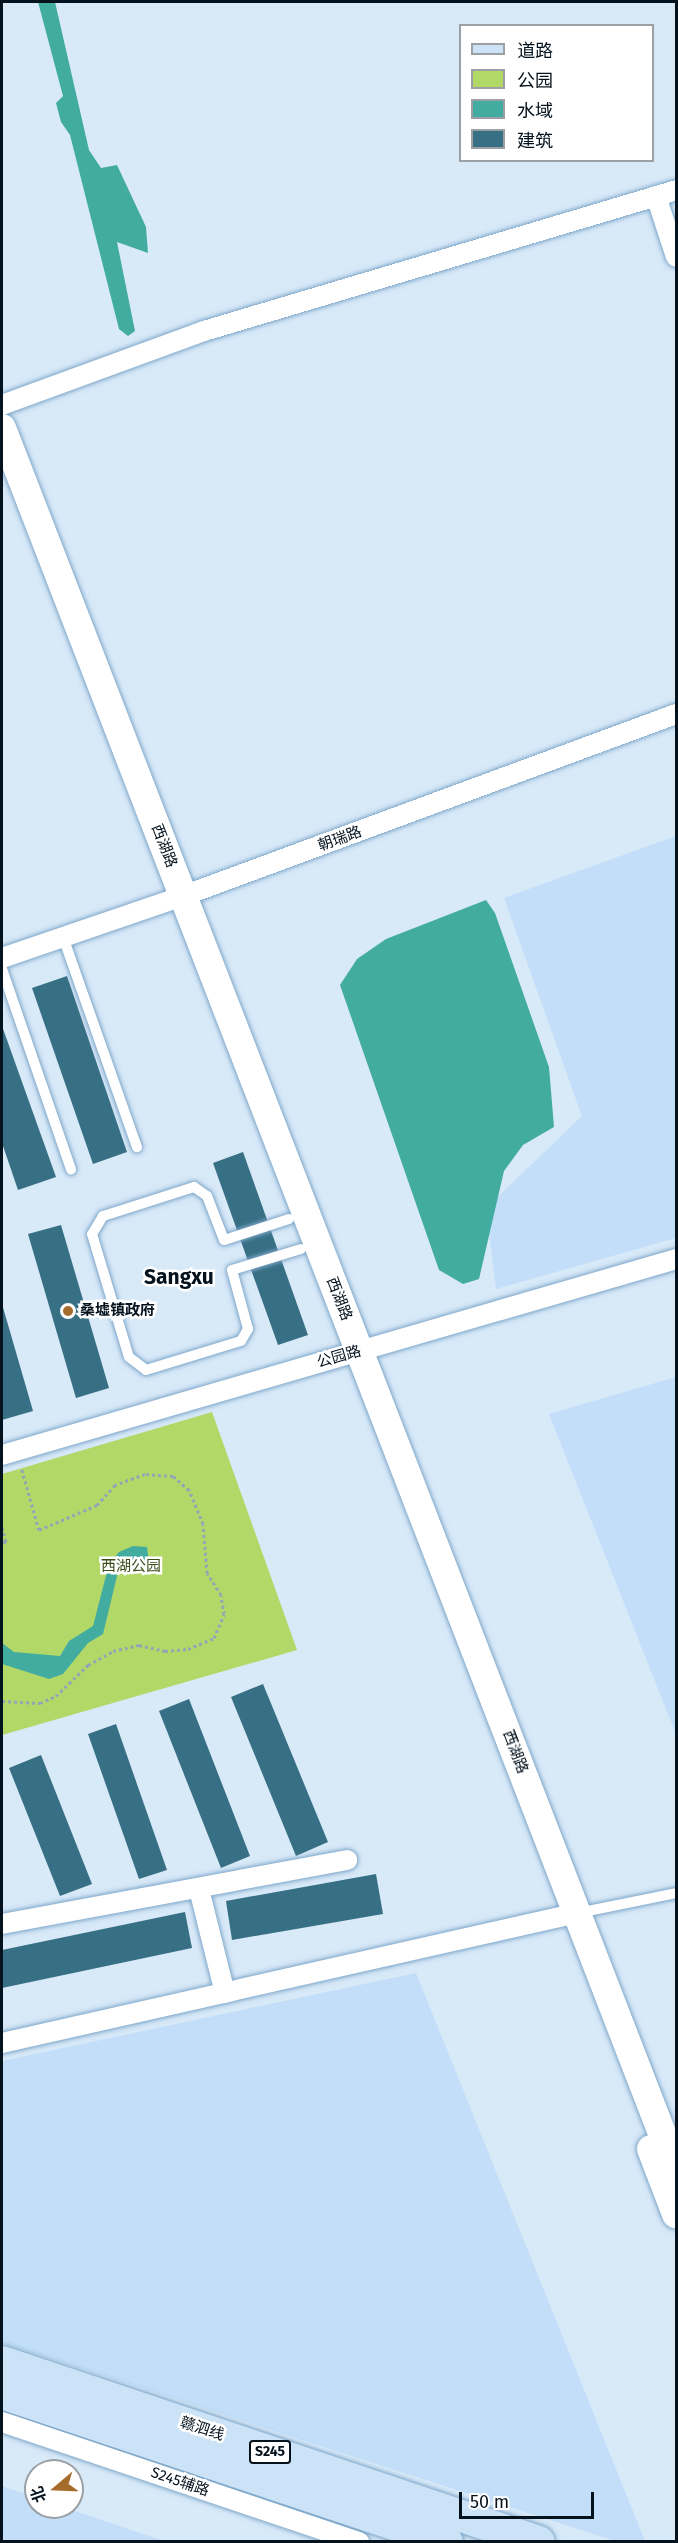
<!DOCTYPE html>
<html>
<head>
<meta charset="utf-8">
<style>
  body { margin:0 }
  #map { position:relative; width:678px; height:2543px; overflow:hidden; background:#d8e9f8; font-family:"Fira Sans","Noto Sans SC",sans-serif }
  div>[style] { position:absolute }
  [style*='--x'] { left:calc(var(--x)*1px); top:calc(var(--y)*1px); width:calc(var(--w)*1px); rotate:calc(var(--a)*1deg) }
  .built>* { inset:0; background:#c2def8 }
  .green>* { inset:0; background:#b2d868 }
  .water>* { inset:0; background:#43aca0 }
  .building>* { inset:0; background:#376f84 }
  .path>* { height:3px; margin-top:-1.5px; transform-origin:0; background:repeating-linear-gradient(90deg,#95a5b3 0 3px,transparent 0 6px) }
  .roads { filter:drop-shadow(0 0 2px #7ea7ca) drop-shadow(0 0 2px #7ea7ca) }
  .service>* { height:10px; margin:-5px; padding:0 5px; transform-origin:5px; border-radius:5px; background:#fff }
  .minor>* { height:20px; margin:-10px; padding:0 10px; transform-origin:10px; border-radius:10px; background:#fff }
  .secondary>* { height:28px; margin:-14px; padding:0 14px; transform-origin:14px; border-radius:14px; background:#fff }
  .primary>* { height:32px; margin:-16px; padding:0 16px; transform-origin:16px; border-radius:16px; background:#cce3f7 }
  .dots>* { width:16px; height:16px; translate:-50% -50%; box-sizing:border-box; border:3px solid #fff; border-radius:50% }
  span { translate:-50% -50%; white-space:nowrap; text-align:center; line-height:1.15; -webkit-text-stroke:5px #fff; paint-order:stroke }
  .shield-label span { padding:2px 4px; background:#fff; border:2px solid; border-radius:4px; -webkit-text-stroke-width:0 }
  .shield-label { font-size:14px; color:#04121e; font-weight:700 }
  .street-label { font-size:15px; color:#04121e }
  .poi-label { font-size:15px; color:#04121e; font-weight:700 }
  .left { translate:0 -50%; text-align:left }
  .park-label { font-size:15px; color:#3b4c19 }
  .district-label { font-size:21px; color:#04121e; font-weight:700 }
  .frame { position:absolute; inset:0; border:3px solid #04121e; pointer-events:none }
  .legend { position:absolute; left:459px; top:24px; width:195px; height:138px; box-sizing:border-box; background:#fff; border:2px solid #9ba0a5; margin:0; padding:8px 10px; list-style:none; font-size:18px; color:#04121e }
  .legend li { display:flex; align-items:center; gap:12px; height:30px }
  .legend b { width:30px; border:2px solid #9ba0a5 }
  .north { position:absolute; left:24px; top:2459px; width:60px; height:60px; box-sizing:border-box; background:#fff; border:2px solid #9ba0a5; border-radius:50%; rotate:251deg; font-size:16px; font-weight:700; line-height:24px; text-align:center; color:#04121e }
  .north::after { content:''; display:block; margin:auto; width:21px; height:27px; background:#a66c2c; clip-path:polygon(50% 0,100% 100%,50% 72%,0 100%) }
  .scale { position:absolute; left:459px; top:2492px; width:135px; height:27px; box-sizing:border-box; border:3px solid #04121e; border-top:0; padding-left:8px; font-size:18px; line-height:21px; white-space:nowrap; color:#04121e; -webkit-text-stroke:4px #fff; paint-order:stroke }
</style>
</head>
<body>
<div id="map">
  <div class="built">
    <i style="clip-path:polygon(676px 836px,676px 1238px,496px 1289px,486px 1208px,582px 1116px,504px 898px)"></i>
    <i style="clip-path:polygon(676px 1377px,676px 1734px,549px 1414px)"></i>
    <i style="clip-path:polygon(416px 1973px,645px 2541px,615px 2541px,2px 2343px,2px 2061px)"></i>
    <i style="clip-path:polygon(2px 2486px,36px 2498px,36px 2507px,63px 2507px,164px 2541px,2px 2541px)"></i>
  </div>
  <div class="green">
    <i style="clip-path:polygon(212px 1412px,297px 1650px,2px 1735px,2px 1474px)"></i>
  </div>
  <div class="water">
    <i style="clip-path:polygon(38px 2px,55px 2px,89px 150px,101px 168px,117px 165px,146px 227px,148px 253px,117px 242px,135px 331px,128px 336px,119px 329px,70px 135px,61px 122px,56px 103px,63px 96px)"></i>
    <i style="clip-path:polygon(486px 900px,495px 913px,549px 1067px,554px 1127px,523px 1145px,504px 1171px,479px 1279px,463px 1284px,439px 1270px,340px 985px,357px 959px,386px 939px)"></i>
    <i style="clip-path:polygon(133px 1546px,147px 1547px,149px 1562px,135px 1571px,126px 1558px,119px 1568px,103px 1634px,88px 1643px,63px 1674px,49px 1679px,2px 1664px,2px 1643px,14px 1652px,60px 1656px,69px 1641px,93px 1626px,109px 1564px,119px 1552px)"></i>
  </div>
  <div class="building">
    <i style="clip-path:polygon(67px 976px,127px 1152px,93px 1164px,32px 988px)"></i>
    <i style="clip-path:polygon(2px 1026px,56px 1177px,18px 1190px,2px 1143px)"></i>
    <i style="clip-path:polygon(243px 1152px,308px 1335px,278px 1345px,213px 1163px)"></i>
    <i style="clip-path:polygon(61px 1225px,109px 1388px,76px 1398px,28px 1234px)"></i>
    <i style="clip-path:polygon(2px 1304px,33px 1411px,2px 1420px)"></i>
    <i style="clip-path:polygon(263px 1684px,328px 1842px,296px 1856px,231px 1697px)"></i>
    <i style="clip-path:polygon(189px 1699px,250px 1856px,221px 1868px,159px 1711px)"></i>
    <i style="clip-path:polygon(116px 1724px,167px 1870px,139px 1879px,88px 1734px)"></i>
    <i style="clip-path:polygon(41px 1755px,92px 1884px,60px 1896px,9px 1768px)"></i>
    <i style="clip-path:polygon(376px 1874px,383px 1914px,232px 1940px,226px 1901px)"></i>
    <i style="clip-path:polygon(185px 1912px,192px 1948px,2px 1988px,2px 1950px)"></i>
  </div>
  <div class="path">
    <i style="--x:2;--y:1527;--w:16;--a:75"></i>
    <i style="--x:6;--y:1542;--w:4;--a:180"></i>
    <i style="--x:2;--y:1701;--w:38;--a:3"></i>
    <i style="--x:40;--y:1703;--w:17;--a:-24"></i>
    <i style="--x:56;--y:1696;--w:45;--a:-44.1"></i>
    <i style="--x:88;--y:1665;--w:29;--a:-29"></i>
    <i style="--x:113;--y:1651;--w:27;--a:-13"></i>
    <i style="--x:139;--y:1645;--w:27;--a:13"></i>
    <i style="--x:165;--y:1651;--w:23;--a:-5"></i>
    <i style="--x:188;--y:1649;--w:28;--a:-23"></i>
    <i style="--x:214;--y:1638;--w:26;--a:-67"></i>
    <i style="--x:224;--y:1614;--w:19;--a:-99"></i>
    <i style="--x:221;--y:1595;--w:26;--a:-122"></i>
    <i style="--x:207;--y:1573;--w:49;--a:-94.7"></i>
    <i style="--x:203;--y:1524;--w:37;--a:-112"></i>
    <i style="--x:189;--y:1490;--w:21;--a:-139"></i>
    <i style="--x:173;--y:1476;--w:28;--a:-176"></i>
    <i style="--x:145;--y:1474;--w:32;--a:160"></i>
    <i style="--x:115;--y:1485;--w:27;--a:132"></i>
    <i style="--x:97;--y:1505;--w:63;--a:156.7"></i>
    <i style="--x:39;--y:1530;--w:66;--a:-105.9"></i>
  </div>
  <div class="roads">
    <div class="service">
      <i style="--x:63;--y:937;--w:223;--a:70.6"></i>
      <i style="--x:2;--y:969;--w:212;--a:71"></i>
      <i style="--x:289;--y:1219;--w:68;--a:162.1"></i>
      <i style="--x:224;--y:1240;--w:47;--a:-111.1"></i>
      <i style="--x:207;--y:1196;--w:16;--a:-145"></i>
      <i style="--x:194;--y:1187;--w:96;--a:162.3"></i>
      <i style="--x:103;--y:1216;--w:21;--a:121"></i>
      <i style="--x:92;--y:1234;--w:128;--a:73.3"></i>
      <i style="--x:129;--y:1357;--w:21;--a:37"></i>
      <i style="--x:146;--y:1370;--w:99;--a:-17"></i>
      <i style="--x:241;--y:1341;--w:14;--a:-60"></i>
      <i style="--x:248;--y:1329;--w:61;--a:-105.2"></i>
      <i style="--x:232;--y:1270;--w:72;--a:-16.9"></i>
      <i style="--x:578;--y:1913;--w:100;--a:-11.5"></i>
    </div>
    <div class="minor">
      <i style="--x:656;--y:196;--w:64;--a:71.8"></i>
      <i style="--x:2;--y:405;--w:215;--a:-20.1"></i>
      <i style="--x:204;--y:331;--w:493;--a:-16.6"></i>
      <i style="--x:2;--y:958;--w:191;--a:-18.9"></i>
      <i style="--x:183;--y:896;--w:526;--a:-20.26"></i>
      <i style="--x:2;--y:1455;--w:702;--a:-16.21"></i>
      <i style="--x:199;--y:1889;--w:107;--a:76"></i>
      <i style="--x:2;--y:1924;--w:351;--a:-10.5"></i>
      <i style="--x:2;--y:2043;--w:590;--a:-12.74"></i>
      <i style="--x:2;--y:2422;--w:377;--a:18.6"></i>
    </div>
    <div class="secondary">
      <i style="--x:2;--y:428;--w:1867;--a:68.84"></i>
      <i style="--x:651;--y:2149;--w:70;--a:69"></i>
    </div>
    <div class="primary">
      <i style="--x:2;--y:2362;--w:566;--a:18.53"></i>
      <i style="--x:2;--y:2393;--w:469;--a:18.5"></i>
    </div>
  </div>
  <div class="dots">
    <i style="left:68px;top:1311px;background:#a66c2c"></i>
  </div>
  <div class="shield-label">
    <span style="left:270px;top:2452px">S245</span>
  </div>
  <div class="street-label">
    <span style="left:340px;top:839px;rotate:-20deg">朝瑞路</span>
    <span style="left:164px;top:846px;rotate:69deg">西湖路</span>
    <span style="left:339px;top:1299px;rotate:69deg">西湖路</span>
    <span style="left:339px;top:1357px;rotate:-16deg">公园路</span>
    <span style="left:515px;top:1752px;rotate:69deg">西湖路</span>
    <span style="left:202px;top:2429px;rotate:18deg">赣泗线</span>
    <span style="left:180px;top:2482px;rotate:19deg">S245辅路</span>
  </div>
  <div class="poi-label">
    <span class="left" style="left:80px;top:1311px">桑墟镇政府</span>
  </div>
  <div class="park-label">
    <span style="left:131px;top:1567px">西湖公园</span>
  </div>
  <div class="district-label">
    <span style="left:179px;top:1277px">Sangxu</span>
  </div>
  <div class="frame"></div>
  <ul class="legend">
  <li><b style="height:8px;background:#cce3f7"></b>道路</li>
  <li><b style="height:16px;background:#b2d868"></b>公园</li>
  <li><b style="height:16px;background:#43aca0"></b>水域</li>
  <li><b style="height:16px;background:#376f84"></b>建筑</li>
  </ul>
  <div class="north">北</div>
  <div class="scale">50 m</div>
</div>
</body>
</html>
